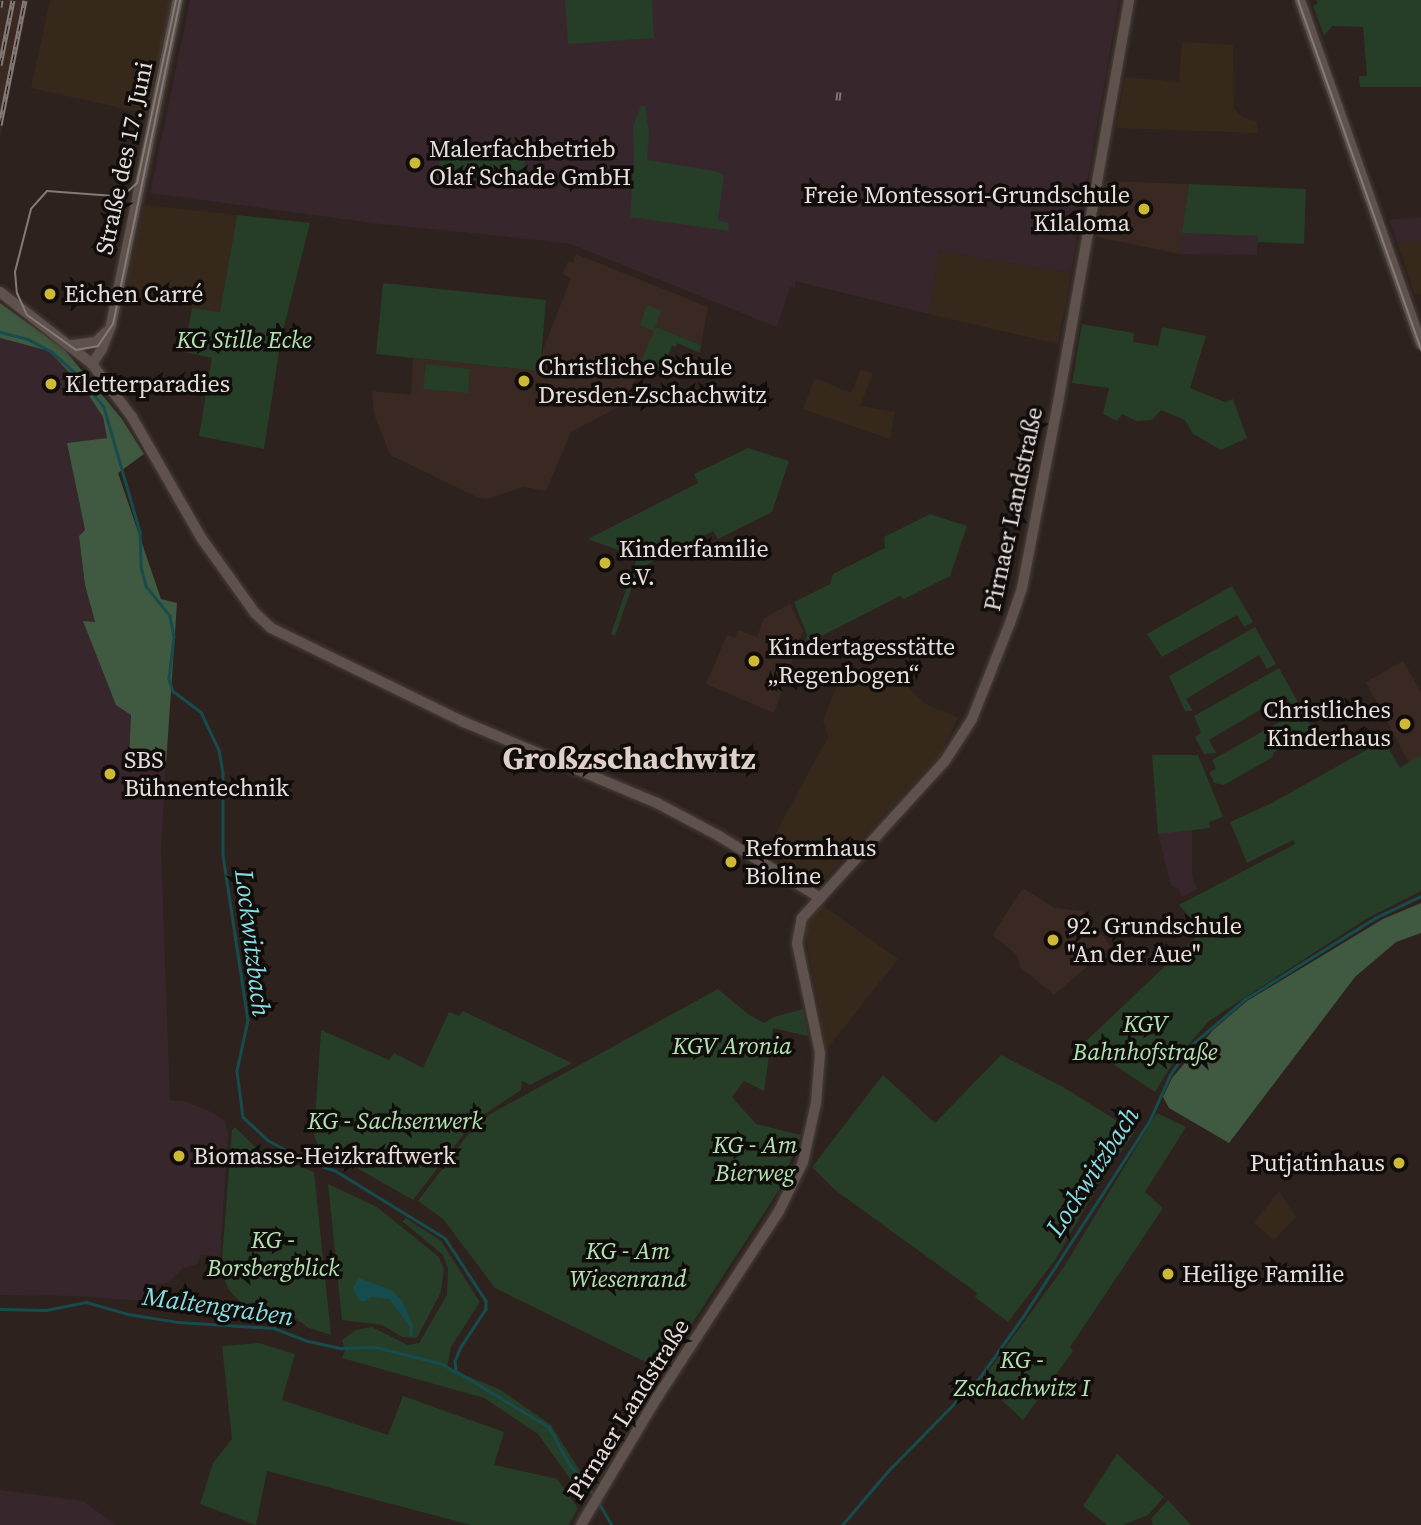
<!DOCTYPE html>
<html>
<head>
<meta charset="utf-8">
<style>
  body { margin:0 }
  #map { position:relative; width:1421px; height:1525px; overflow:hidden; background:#2d221d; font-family:"Source Serif 4",serif }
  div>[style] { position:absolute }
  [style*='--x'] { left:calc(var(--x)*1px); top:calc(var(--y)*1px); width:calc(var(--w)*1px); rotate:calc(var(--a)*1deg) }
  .commercial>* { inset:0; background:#36291b }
  .industrial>* { inset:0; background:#38262d }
  .built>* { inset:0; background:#3a2922 }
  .green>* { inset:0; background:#263d27 }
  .forest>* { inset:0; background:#3f5a40 }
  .water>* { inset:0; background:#174c4f }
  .stream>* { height:2.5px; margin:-1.25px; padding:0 1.25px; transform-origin:1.25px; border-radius:1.25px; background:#174c4f }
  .roads { filter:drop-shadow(0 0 2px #473e3a) drop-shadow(0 0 2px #473e3a) }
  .minor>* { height:10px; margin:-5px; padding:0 5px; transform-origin:5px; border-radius:5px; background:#5f524d }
  .tram>* { height:2px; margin:-1px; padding:0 1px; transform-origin:1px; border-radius:1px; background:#847a76 }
  .rail>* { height:5px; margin-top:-2.5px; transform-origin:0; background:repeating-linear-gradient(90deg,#110d0b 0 8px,#847a76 0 16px); box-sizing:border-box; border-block:2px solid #847a76 }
  .dots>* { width:19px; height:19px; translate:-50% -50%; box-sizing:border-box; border:4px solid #110d0b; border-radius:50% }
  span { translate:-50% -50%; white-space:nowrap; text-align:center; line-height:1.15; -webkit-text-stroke:7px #110d0b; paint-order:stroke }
  .poi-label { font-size:24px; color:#e7dfdc }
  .left { translate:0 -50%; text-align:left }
  .right { translate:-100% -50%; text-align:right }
  .street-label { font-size:24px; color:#e7dfdc }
  .park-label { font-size:24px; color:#b2e4b3; font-style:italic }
  .water-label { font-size:26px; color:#87dfe4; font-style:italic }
  .district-label { font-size:32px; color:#decfc9; font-weight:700 }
</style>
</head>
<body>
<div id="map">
  <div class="commercial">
    <i style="clip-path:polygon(50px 0,171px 0,148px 114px,31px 88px)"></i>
    <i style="clip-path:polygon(1182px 42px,1233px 45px,1234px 108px,1242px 117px,1257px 122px,1258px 133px,1116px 128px,1125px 77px,1179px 82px)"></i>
    <i style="clip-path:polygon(144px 205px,237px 215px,220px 313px,125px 296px)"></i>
    <i style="clip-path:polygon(1421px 241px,1421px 294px,1414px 294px,1397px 242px)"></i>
    <i style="clip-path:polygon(939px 251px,1071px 273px,1058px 344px,929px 314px)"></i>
    <i style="clip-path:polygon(861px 369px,873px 374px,860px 406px,895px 412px,890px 439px,803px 409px,815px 378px,851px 393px)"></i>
    <i style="clip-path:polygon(854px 670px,909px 688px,924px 703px,958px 718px,940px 755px,818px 886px,765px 853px,828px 737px,823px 721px,839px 680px)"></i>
    <i style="clip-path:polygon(822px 905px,898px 959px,827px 1049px,805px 932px,809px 918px)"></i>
    <i style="clip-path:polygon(1279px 1191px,1296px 1217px,1274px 1240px,1254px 1223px)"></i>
  </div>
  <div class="industrial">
    <i style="clip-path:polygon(190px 0,1119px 0,1071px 273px,939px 251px,929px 314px,795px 281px,795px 288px,790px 287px,777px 327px,568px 243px,381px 224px,150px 193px)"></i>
    <i style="clip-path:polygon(1421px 217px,1421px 241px,1397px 242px,1389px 220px)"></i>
    <i style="clip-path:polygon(1182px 233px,1258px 236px,1257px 255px,1180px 254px)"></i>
    <i style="clip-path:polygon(0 338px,49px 351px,84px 388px,103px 417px,107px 438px,67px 443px,85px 531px,79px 536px,85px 585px,95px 623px,84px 621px,131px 715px,129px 758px,166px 765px,161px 847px,170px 1101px,185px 1101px,213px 1113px,225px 1121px,228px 1134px,220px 1257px,201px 1254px,197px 1264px,183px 1268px,168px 1283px,156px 1284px,153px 1302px,78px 1296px,0 1295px)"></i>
    <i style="clip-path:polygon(1179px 830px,1192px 830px,1192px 874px,1197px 889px,1182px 897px,1179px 889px,1171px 886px,1158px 834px)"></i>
    <i style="clip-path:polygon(0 1490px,83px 1501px,116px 1525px,0 1525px)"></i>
  </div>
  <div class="built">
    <i style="clip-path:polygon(0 0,29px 0,0 139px)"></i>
    <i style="clip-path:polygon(1106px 181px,1189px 184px,1180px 254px,1097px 237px)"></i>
    <i style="clip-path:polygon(576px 254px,708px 307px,701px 345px,656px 327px,626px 403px,571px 432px,546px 491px,523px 487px,487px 499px,479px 498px,390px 455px,374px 414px,372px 391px,411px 395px,413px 358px,540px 371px,543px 350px,571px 278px,563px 274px,568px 261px,573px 263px)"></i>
    <i style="clip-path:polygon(790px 604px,803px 631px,774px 713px,706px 684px,727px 635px,735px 638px,738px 630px,757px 637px,764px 618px)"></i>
    <i style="clip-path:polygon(1403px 661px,1421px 692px,1421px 755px,1409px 763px,1366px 682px)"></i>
    <i style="clip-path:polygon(1023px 888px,1054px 908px,1082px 911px,1111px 946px,1054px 995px,1020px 967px,1017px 955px,992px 935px)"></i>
  </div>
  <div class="green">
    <i style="clip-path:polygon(565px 0,652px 0,654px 38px,568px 44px)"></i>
    <i style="clip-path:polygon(1316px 0,1421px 0,1421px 87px,1360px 87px,1359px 76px,1367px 76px,1363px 27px,1332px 26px,1324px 36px,1313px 6px,1318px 3px)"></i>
    <i style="clip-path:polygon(641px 106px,645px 106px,649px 132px,647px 160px,715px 171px,724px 175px,718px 220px,728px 223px,729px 231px,630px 217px,634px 157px,633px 127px)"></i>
    <i style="clip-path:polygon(527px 144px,522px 181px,437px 179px,441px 150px)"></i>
    <i style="clip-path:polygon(1189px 184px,1306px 189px,1304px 244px,1258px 242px,1258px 236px,1182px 233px)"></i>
    <i style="clip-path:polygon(237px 215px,310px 223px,281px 339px,264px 449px,199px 436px,212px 358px,184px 352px,192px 308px,220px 312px)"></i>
    <i style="clip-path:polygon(383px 283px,546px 300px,540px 371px,376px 354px)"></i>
    <i style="clip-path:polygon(647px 305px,661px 310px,654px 330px,656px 327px,701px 345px,700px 353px,677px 343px,676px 347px,672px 346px,660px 373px,639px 365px,654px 331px,640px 325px)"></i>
    <i style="clip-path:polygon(1082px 324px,1134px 333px,1133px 342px,1158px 346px,1162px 327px,1206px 336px,1190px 388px,1225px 402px,1233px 399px,1247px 438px,1221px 450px,1193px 434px,1185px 420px,1161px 410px,1152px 420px,1136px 421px,1122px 414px,1117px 421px,1103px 414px,1109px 388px,1072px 383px)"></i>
    <i style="clip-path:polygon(426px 364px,470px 369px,468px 393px,423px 389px)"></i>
    <i style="clip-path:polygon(748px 448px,789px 461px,772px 512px,718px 539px,713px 531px,638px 569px,615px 636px,611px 634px,637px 557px,588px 539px,698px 483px,694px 474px)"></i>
    <i style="clip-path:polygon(930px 514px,967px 526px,950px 576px,904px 599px,900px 596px,804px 645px,807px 635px,794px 602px,830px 584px,833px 574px,885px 548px,884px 537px)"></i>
    <i style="clip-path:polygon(1232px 586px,1253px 622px,1244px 627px,1237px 615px,1162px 657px,1147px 634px)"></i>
    <i style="clip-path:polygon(1255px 627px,1276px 664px,1267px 669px,1259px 655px,1186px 699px,1193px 711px,1185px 711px,1169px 676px)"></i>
    <i style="clip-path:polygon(1279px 668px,1299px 704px,1293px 708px,1285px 695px,1209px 740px,1216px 753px,1204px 754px,1195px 737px,1201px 733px,1194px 716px)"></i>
    <i style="clip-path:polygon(1302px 709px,1315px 733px,1289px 748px,1283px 747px,1273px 753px,1273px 757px,1224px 785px,1214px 783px,1209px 772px,1216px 769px,1212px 760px)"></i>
    <i style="clip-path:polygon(1384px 740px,1400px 768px,1421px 755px,1421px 891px,1366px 919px,1209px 1021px,1173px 1063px,1155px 1092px,1083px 1044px,1202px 931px,1179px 905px,1295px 844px,1293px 840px,1247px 863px,1230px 822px,1272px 803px)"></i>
    <i style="clip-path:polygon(1152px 755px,1198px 755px,1223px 817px,1209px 822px,1210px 828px,1158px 834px)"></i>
    <i style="clip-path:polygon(718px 989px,748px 1014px,764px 1023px,774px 1017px,803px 1009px,808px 1036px,773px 1028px,764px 1091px,744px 1081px,732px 1097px,756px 1124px,801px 1135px,779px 1190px,662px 1370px,495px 1288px,443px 1219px,418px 1201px,470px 1132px,490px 1114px)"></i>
    <i style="clip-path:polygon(463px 1011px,572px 1063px,530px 1085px,522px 1081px,521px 1090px,473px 1122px,413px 1200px,318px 1146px,314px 1134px,321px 1030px,389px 1060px,394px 1053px,423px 1068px,449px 1012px,459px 1016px)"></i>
    <i style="clip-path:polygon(1001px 1055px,1063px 1087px,1135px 1132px,1103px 1177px,1055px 1260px,1008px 1322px,975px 1297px,977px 1293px,835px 1190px,812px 1167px,883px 1075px,935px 1123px)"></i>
    <i style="clip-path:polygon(1157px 1113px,1186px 1127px,1145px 1192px,1163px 1208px,1070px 1347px,1073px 1351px,1023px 1420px,981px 1381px,1064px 1267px)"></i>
    <i style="clip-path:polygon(235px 1127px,255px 1147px,314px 1172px,331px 1335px,309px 1328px,279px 1307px,270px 1313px,242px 1304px,229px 1290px,221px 1272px,232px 1130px)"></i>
    <i style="clip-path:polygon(328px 1184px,377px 1207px,439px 1257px,444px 1269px,441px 1292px,417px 1338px,402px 1337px,382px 1325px,342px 1320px)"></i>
    <i style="clip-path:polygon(406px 1218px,441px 1241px,480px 1302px,451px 1347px,447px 1368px,499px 1389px,551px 1425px,590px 1487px,584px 1498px,538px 1434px,484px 1398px,342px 1358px,345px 1350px,342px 1340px,356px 1330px,372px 1327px,408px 1345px,419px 1343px,447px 1295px,448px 1269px,443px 1255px,402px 1221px)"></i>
    <i style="clip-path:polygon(259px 1343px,295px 1354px,282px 1400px,388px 1435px,403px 1396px,504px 1432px,494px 1465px,557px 1479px,578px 1508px,569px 1525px,471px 1525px,267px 1471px,256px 1525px,200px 1504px,213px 1463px,232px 1439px,222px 1346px)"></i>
    <i style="clip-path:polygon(1117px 1454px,1164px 1497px,1148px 1515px,1123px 1525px,1107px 1525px,1083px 1506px)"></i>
    <i style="clip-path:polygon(1168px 1500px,1191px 1525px,1153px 1525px,1151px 1519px)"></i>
  </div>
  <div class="forest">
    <i style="clip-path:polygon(0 303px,64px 349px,122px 419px,144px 454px,118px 473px,161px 599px,177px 603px,166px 765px,129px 758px,131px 715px,116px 705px,83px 621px,95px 622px,85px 585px,79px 536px,85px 530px,67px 443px,107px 438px,103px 417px,84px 388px,49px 351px,0 338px)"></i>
    <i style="clip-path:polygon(1421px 903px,1421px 933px,1396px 942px,1355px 977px,1229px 1143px,1169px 1108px,1163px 1097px,1172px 1078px,1213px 1030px,1247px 1001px,1383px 919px)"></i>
  </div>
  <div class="water">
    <i style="clip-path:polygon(359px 1278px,393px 1291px,402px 1301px,414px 1328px,411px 1328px,389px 1299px,371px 1297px,364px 1302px,359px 1300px,353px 1288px)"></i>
  </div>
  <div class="stream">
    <i style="--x:0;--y:332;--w:29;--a:14"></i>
    <i style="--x:28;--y:339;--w:26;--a:28"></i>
    <i style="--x:51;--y:351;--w:38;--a:42"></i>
    <i style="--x:79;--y:376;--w:40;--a:51"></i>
    <i style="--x:104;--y:407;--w:130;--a:73.9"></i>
    <i style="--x:140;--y:532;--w:35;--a:88"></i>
    <i style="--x:141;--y:567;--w:20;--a:75"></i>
    <i style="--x:146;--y:586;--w:38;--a:51"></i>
    <i style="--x:170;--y:616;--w:20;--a:79"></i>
    <i style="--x:174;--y:636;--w:43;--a:96.6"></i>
    <i style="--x:169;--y:679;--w:13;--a:72"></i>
    <i style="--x:173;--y:691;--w:35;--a:37"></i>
    <i style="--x:201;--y:712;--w:42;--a:64.7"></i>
    <i style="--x:219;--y:750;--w:23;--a:80"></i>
    <i style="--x:223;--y:773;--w:82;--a:90"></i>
    <i style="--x:223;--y:855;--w:167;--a:81.4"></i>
    <i style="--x:248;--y:1020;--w:52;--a:102.2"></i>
    <i style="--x:237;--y:1071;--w:46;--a:82.6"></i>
    <i style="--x:243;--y:1117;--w:34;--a:43"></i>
    <i style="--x:268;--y:1140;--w:40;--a:29.7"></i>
    <i style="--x:303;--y:1160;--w:35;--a:18"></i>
    <i style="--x:336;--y:1171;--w:128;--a:31.6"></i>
    <i style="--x:445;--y:1238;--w:75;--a:56.9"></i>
    <i style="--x:486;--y:1301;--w:8;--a:90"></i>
    <i style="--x:486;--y:1309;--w:45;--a:123.3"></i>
    <i style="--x:461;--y:1347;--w:15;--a:113"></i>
    <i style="--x:455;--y:1361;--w:10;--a:84"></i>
    <i style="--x:456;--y:1371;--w:109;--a:31.1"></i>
    <i style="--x:549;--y:1427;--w:43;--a:61.1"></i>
    <i style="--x:570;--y:1465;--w:38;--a:51"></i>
    <i style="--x:0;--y:1309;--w:46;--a:1.2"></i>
    <i style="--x:46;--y:1310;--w:41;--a:-11.3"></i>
    <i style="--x:86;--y:1302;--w:44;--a:15.9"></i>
    <i style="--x:128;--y:1314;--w:51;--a:9.1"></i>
    <i style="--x:178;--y:1322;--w:96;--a:3.6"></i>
    <i style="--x:274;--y:1328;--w:36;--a:21"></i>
    <i style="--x:308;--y:1341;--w:34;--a:12"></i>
    <i style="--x:341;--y:1348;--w:35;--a:-2"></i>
    <i style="--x:376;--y:1347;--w:69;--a:14.2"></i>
    <i style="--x:443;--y:1364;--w:14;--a:34"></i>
    <i style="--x:411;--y:1328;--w:6;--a:90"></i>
    <i style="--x:598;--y:1501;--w:28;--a:60"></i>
    <i style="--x:842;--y:1525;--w:71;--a:-49.6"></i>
    <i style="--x:888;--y:1471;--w:132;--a:-45.6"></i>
    <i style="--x:980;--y:1377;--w:76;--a:-54.6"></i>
    <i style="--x:1024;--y:1315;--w:230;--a:-57.1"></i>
    <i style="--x:1149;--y:1122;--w:51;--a:-65.9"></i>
    <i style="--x:1170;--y:1075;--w:32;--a:-56"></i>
    <i style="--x:1188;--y:1048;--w:75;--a:-40.7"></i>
    <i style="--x:1245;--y:999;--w:153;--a:-31.9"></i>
    <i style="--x:1375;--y:918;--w:51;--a:-25.6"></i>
  </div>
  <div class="roads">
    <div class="minor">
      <i style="--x:1300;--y:0;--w:365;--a:70.6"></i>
      <i style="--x:0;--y:292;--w:117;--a:38"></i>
      <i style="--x:92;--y:364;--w:66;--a:53"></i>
      <i style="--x:132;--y:417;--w:141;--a:60.2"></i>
      <i style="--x:202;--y:539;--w:91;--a:54.4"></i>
      <i style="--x:255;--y:613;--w:22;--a:43"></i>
      <i style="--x:271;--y:628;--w:215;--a:26"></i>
      <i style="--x:464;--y:722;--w:209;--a:22.8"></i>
      <i style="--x:657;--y:803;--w:70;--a:28"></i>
      <i style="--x:719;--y:836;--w:117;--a:31.4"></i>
      <i style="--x:72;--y:345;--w:24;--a:-7"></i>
      <i style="--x:96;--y:342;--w:14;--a:-45"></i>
      <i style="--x:92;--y:364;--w:18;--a:-56"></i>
      <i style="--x:102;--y:349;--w:26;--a:-69"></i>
      <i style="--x:111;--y:325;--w:332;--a:-78.4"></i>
      <i style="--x:581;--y:1525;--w:150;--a:-59.2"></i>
      <i style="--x:658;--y:1396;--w:221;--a:-56.8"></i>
      <i style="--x:779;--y:1211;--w:55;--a:-63.9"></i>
      <i style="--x:803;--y:1162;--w:60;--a:-77.6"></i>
      <i style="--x:816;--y:1103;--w:50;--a:-85.4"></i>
      <i style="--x:820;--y:1053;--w:112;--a:-101.8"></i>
      <i style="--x:797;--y:943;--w:25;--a:-79"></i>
      <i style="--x:802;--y:918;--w:212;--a:-47.7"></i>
      <i style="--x:945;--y:761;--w:50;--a:-57.3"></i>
      <i style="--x:972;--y:719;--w:103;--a:-68.4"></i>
      <i style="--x:1010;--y:623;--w:37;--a:-71"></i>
      <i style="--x:1022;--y:588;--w:188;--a:-79"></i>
      <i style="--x:1058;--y:403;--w:409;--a:-80"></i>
    </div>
  </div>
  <div class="tram">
    <i style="--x:176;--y:0;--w:187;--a:102"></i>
    <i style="--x:137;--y:183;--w:13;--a:138"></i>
    <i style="--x:127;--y:192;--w:14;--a:163"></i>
    <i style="--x:114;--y:196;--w:67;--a:-175.7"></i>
    <i style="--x:47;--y:191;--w:24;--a:132"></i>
    <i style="--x:31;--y:209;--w:65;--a:104.3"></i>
    <i style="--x:15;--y:272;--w:21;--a:85"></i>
    <i style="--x:17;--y:293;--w:24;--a:66"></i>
    <i style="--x:27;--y:315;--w:60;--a:35.5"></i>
    <i style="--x:76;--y:350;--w:22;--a:-10"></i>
    <i style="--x:98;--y:346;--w:27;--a:-56"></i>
    <i style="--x:113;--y:324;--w:331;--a:-78.3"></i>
    <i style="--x:1298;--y:0;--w:371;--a:70.6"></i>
  </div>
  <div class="rail">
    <i style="--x:0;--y:7;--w:7;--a:-82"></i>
    <i style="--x:0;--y:65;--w:66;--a:-78.7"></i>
    <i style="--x:838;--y:100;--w:8;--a:-83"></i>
    <i style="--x:0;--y:125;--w:127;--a:-78.7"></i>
  </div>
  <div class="dots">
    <i style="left:415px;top:163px;background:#ceb837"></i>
    <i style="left:1144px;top:209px;background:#ceb837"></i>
    <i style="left:50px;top:294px;background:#ceb837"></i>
    <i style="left:524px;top:381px;background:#ceb837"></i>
    <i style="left:51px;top:384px;background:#ceb837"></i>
    <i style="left:605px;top:563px;background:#ceb837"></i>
    <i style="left:754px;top:661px;background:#ceb837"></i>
    <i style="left:1405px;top:724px;background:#ceb837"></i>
    <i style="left:110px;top:774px;background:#ceb837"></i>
    <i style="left:731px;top:862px;background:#ceb837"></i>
    <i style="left:1053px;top:940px;background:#ceb837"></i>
    <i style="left:179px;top:1156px;background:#ceb837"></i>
    <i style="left:1399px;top:1163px;background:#ceb837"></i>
    <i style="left:1168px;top:1274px;background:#ceb837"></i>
  </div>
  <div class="poi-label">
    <span class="left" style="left:429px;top:163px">Malerfachbetrieb<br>Olaf Schade GmbH</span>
    <span class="right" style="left:1130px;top:209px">Freie Montessori-Grundschule<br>Kilaloma</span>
    <span class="left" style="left:64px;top:294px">Eichen Carré</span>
    <span class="left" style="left:538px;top:381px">Christliche Schule<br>Dresden-Zschachwitz</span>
    <span class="left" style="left:65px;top:384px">Kletterparadies</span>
    <span class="left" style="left:619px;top:563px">Kinderfamilie<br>e.V.</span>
    <span class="left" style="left:768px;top:661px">Kindertagesstätte<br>„Regenbogen“</span>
    <span class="right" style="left:1391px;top:724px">Christliches<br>Kinderhaus</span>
    <span class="left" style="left:124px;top:774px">SBS<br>Bühnentechnik</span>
    <span class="left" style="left:745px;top:862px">Reformhaus<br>Bioline</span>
    <span class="left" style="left:1067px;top:940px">92. Grundschule<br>"An der Aue"</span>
    <span class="left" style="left:193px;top:1156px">Biomasse-Heizkraftwerk</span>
    <span class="right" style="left:1385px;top:1163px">Putjatinhaus</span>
    <span class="left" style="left:1182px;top:1274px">Heilige Familie</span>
  </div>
  <div class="street-label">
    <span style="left:124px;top:158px;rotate:-78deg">Straße des 17. Juni</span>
    <span style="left:1013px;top:509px;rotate:-78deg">Pirnaer Landstraße</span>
    <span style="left:628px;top:1409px;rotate:-58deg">Pirnaer Landstraße</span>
  </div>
  <div class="park-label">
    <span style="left:244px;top:340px">KG Stille Ecke</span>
    <span style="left:1145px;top:1038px">KGV<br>Bahnhofstraße</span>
    <span style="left:732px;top:1046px">KGV Aronia</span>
    <span style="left:395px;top:1121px">KG - Sachsenwerk</span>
    <span style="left:755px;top:1159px">KG - Am<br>Bierweg</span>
    <span style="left:273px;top:1254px">KG -<br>Borsbergblick</span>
    <span style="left:628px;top:1265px">KG - Am<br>Wiesenrand</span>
    <span style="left:1022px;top:1374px">KG -<br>Zschachwitz I</span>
  </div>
  <div class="water-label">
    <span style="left:252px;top:943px;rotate:83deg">Lockwitzbach</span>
    <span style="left:1093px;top:1172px;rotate:-57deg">Lockwitzbach</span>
    <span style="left:218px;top:1307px;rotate:8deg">Maltengraben</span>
  </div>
  <div class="district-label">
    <span style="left:629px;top:758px">Großzschachwitz</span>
  </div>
</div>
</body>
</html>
